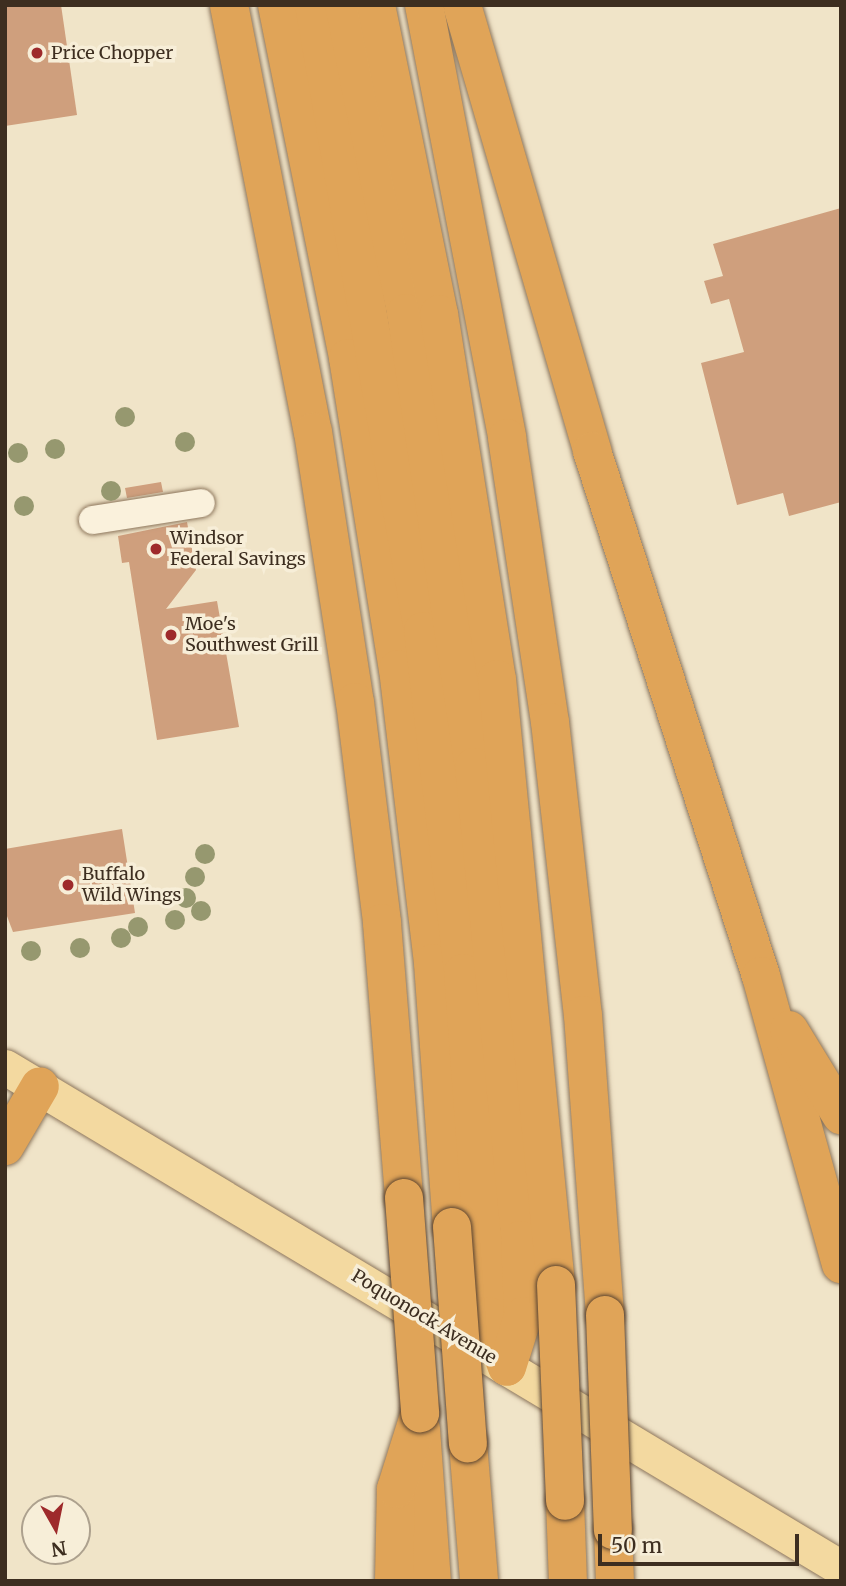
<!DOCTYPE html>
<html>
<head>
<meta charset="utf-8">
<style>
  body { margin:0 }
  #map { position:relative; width:846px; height:1586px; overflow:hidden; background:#f0e4c8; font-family:Merriweather,serif }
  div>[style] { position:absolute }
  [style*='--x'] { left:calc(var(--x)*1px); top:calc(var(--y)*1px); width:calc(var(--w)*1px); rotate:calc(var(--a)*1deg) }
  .building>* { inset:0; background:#cf9f7d }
  .roads { filter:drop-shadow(0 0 2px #8d765c) drop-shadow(0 0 2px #8d765c) }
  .minor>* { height:28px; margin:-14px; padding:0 14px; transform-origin:14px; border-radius:14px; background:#faf1dc }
  .major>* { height:35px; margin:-17.5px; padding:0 17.5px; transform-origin:17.5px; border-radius:17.5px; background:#f3d9a0 }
  .highway>* { height:38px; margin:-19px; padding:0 19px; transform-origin:19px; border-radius:19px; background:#e0a458 }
  .bridges { filter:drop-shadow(0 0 2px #5b4430) drop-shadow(0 0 2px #5b4430) }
  .highway-bridge>* { height:38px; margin:-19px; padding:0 19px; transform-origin:19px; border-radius:19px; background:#e0a458 }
  .trees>* { width:20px; height:20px; margin:-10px; border-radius:50%; background:#96986f }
  .dots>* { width:19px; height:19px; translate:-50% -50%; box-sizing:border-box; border:4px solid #f7eed8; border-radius:50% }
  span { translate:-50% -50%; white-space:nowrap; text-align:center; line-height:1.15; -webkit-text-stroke:7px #f7eed8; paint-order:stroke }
  .poi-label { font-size:18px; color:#3d2e20 }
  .left { translate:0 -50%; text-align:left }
  .street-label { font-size:18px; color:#3d2e20 }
  .frame { position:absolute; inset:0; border:7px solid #3d2e20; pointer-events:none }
  .north { position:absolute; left:21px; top:1495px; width:70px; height:70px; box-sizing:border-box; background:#f7eed8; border:2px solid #ada18e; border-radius:50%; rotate:171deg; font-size:19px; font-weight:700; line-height:28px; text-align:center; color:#3d2e20 }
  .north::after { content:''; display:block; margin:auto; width:24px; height:32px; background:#9e2a2b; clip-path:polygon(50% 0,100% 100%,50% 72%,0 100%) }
  .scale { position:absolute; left:598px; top:1534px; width:201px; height:32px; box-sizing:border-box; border:4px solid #3d2e20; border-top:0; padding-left:9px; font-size:21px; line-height:24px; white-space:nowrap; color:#3d2e20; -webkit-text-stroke:5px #f7eed8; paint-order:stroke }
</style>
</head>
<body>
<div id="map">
  <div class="building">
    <i style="clip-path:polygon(5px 5px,61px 5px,77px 115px,5px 126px)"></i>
    <i style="clip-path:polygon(841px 208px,841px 502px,789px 516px,783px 493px,737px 505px,701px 363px,744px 352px,729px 299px,711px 304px,704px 281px,723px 276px,713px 244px)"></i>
    <i style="clip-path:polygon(161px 482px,163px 492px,127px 498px,125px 488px)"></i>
    <i style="clip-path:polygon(187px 522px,196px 570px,166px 609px,217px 601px,239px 727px,157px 740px,129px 562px,122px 563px,118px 536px)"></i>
    <i style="clip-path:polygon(122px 829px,135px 913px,13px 932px,5px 911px,5px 849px)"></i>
  </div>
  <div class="roads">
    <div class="minor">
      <i style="--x:93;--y:520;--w:109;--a:-8.9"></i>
    </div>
    <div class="major">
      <i style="--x:5;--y:1067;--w:975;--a:30.93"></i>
    </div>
    <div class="highway">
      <i style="--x:229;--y:5;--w:435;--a:78.9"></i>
      <i style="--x:313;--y:432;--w:273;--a:81.2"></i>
      <i style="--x:355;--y:702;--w:223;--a:83"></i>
      <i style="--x:382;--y:923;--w:276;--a:85.4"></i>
      <i style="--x:277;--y:5;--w:360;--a:78.6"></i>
      <i style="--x:348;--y:358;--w:315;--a:80.9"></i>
      <i style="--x:398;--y:669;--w:296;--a:83.2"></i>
      <i style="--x:433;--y:963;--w:265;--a:85.9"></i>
      <i style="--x:314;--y:5;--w:635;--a:80.12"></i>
      <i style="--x:423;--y:631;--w:344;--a:83.3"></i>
      <i style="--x:463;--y:973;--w:344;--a:85.8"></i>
      <i style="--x:488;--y:1316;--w:54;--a:69.6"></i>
      <i style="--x:344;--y:5;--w:314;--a:78.6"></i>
      <i style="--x:406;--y:313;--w:459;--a:81.5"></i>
      <i style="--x:474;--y:767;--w:475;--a:84.4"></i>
      <i style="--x:520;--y:1240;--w:76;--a:87.7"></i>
      <i style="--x:523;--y:1316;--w:53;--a:107.4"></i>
      <i style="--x:376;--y:5;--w:315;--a:78.5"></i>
      <i style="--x:439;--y:314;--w:370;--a:81"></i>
      <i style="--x:497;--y:679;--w:609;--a:84.44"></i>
      <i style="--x:424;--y:5;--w:441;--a:79.1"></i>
      <i style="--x:507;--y:438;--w:287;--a:81.4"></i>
      <i style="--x:550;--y:722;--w:295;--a:83.6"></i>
      <i style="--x:583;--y:1015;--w:301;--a:85.8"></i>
      <i style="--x:462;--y:5;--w:465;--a:73.7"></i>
      <i style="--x:592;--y:451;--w:552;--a:72.16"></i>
      <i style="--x:761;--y:976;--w:299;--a:74.5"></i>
      <i style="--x:789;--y:1030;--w:100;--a:58.5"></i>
      <i style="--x:5;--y:1146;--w:69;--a:-59.7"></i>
      <i style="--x:421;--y:1429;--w:152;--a:85.9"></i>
      <i style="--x:468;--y:1443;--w:138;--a:85.4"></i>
      <i style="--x:565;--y:1501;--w:80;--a:87.9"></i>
      <i style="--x:613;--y:1530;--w:51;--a:87.8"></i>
      <i style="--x:394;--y:1581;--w:92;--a:-88.8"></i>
      <i style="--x:396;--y:1489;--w:80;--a:-72.5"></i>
    </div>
  </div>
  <div class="bridges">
    <div class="highway-bridge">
      <i style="--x:404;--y:1198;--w:216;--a:85.7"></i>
      <i style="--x:452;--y:1227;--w:217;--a:85.8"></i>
      <i style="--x:556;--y:1285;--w:216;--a:87.6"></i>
      <i style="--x:605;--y:1315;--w:215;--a:87.9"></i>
    </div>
  </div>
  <div class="trees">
    <i style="left:125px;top:417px"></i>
    <i style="left:185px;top:442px"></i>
    <i style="left:55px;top:449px"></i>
    <i style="left:18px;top:453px"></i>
    <i style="left:111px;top:491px"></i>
    <i style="left:24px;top:506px"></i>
    <i style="left:205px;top:854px"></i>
    <i style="left:195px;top:877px"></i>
    <i style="left:186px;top:898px"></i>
    <i style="left:201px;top:911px"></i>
    <i style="left:175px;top:920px"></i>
    <i style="left:138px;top:927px"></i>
    <i style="left:121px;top:938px"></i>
    <i style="left:80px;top:948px"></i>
    <i style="left:31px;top:951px"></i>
  </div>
  <div class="dots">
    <i style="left:37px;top:53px;background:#9e2a2b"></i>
    <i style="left:156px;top:549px;background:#9e2a2b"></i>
    <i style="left:171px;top:635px;background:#9e2a2b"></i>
    <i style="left:68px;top:885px;background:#9e2a2b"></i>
  </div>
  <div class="poi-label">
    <span class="left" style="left:51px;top:53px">Price Chopper</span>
    <span class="left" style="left:170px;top:549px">Windsor<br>Federal Savings</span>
    <span class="left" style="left:185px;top:635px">Moe's<br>Southwest Grill</span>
    <span class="left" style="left:82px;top:885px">Buffalo<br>Wild Wings</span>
  </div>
  <div class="street-label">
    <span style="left:424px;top:1317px;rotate:31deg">Poquonock Avenue</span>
  </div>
  <div class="frame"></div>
  <div class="north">N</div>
  <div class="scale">50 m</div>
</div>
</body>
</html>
